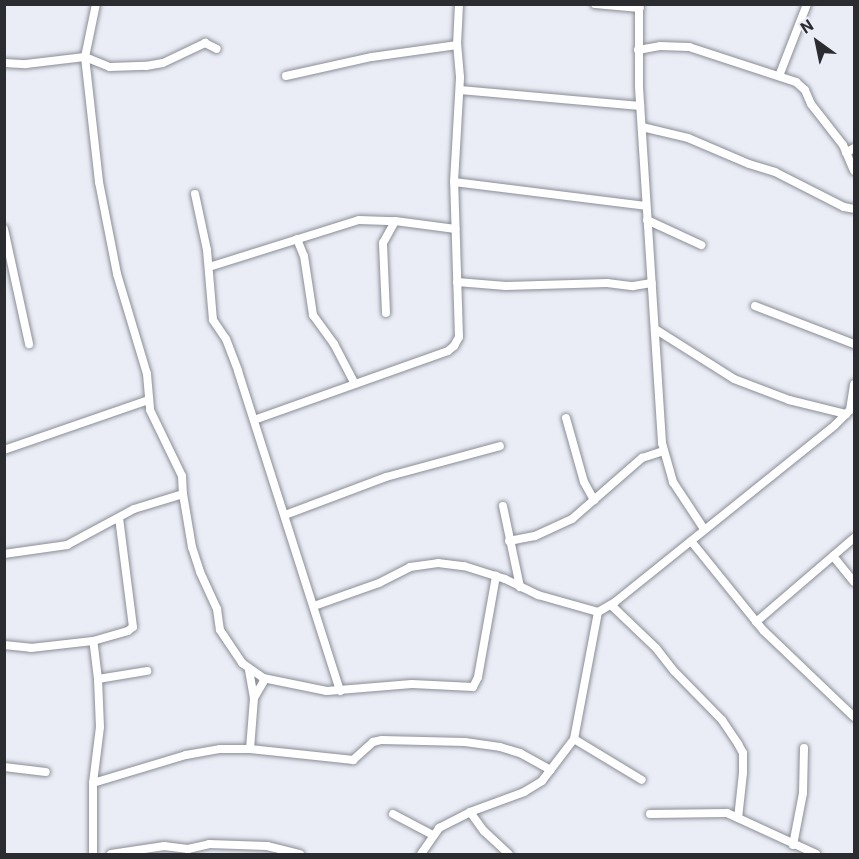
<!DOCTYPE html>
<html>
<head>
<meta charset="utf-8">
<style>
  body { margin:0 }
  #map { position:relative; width:859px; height:859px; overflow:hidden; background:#eaedf6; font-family:Roboto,sans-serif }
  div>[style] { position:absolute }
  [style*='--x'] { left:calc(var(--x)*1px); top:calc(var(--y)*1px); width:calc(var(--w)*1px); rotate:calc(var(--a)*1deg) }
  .roads { filter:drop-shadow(0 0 2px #8a8d95) drop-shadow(0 0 2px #8a8d95) }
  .minor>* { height:8px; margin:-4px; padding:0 4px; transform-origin:4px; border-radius:4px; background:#fff }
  span { translate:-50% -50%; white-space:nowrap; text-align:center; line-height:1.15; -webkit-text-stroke:5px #eaedf6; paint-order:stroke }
  .frame { position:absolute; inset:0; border:6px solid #2b2c30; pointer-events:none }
  .north { position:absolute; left:787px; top:12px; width:60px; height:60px; -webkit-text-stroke:4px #eaedf6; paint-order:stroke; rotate:327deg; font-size:16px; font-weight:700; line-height:24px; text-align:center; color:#2b2c30 }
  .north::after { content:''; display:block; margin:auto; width:21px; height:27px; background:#2b2c30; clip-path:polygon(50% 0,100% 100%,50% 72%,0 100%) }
</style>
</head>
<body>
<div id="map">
  <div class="roads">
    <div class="minor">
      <i style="--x:96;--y:4;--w:54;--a:101.7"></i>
      <i style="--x:85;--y:57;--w:126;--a:83.6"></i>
      <i style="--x:99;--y:182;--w:94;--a:78.9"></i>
      <i style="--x:117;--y:274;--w:104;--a:73.3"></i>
      <i style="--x:147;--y:374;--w:36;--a:85"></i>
      <i style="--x:150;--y:410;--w:73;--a:64.1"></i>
      <i style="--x:182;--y:476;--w:18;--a:87"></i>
      <i style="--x:183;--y:494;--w:54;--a:80.4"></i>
      <i style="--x:192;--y:547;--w:26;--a:72"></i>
      <i style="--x:200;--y:572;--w:41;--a:65.3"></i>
      <i style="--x:217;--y:609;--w:21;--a:82"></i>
      <i style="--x:220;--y:630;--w:40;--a:56"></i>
      <i style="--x:242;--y:663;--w:28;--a:35"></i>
      <i style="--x:595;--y:4;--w:45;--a:5.1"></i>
      <i style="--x:639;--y:4;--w:83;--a:90"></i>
      <i style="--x:639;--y:87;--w:357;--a:86.3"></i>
      <i style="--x:662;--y:443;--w:41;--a:74.2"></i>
      <i style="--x:673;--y:482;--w:56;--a:56.6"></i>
      <i style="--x:638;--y:50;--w:22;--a:-10"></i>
      <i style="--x:660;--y:46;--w:29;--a:2"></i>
      <i style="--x:689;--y:47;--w:113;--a:18.1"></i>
      <i style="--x:796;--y:82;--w:12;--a:42"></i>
      <i style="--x:805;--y:90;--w:15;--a:67"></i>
      <i style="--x:811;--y:104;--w:52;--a:52"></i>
      <i style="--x:843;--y:145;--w:28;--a:67"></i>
      <i style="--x:4;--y:63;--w:22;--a:3"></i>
      <i style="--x:26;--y:64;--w:59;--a:-6.8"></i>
      <i style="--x:85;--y:57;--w:27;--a:22"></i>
      <i style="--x:110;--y:67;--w:36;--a:-2"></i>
      <i style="--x:146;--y:66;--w:17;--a:-10"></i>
      <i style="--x:163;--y:63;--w:47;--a:-25.5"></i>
      <i style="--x:205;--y:43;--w:13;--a:27"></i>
      <i style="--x:286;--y:76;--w:88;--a:-12.5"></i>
      <i style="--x:372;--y:57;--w:86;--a:-8"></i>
      <i style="--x:779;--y:76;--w:77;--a:-68.7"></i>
      <i style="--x:460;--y:90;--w:181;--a:5.1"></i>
      <i style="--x:642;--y:127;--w:47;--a:13.4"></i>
      <i style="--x:688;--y:138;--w:66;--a:23.1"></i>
      <i style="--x:749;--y:164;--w:27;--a:17"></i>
      <i style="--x:775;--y:172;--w:77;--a:26.9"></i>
      <i style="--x:844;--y:207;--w:10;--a:11"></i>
      <i style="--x:846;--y:153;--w:9;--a:-32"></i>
      <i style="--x:454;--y:182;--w:193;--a:7.1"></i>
      <i style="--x:195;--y:194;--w:57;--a:77.9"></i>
      <i style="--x:207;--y:250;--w:70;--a:85.1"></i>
      <i style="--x:213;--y:320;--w:23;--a:56"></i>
      <i style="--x:226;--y:339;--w:34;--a:69"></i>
      <i style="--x:238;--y:371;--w:336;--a:72.3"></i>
      <i style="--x:647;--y:220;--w:60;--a:24.8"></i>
      <i style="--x:4;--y:229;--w:118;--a:77.7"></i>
      <i style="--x:297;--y:239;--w:18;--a:68"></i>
      <i style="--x:304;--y:256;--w:60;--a:81.3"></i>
      <i style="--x:313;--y:315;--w:36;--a:54"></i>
      <i style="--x:334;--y:344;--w:45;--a:62.3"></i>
      <i style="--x:209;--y:267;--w:157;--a:-17.4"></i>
      <i style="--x:359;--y:220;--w:36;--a:2"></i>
      <i style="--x:395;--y:221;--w:61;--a:7.6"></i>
      <i style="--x:457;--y:282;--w:49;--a:4.7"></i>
      <i style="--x:506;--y:286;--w:101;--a:-1.7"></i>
      <i style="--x:607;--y:283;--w:26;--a:7"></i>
      <i style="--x:633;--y:286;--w:19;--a:-9"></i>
      <i style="--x:755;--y:306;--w:106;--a:21"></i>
      <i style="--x:386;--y:313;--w:70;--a:-92.5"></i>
      <i style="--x:383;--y:243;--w:25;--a:-61"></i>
      <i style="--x:655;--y:329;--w:93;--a:32.3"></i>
      <i style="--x:734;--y:379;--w:59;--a:20.9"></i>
      <i style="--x:789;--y:400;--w:59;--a:13.8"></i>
      <i style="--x:566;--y:418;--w:66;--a:74.3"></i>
      <i style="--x:584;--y:482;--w:21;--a:61"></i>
      <i style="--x:254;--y:420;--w:206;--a:-19.6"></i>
      <i style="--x:448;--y:351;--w:8;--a:-40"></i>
      <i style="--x:454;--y:346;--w:10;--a:-61"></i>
      <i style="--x:459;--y:337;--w:155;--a:-91.8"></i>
      <i style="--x:454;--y:182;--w:105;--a:-86.7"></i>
      <i style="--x:460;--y:77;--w:32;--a:-95"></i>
      <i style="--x:457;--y:45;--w:41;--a:-87.2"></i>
      <i style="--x:4;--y:450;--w:152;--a:-19.1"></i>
      <i style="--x:503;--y:506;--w:83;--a:78.1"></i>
      <i style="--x:285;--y:515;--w:108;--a:-20.6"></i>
      <i style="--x:386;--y:477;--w:118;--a:-15.2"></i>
      <i style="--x:509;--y:541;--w:26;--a:-11"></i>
      <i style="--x:535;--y:536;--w:41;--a:-24.7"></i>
      <i style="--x:572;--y:519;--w:93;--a:-41.1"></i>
      <i style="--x:642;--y:458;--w:23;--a:-18"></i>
      <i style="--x:691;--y:541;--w:116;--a:51"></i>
      <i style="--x:764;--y:631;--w:124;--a:43.7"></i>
      <i style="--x:4;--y:554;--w:64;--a:-8.1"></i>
      <i style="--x:67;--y:545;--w:76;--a:-28.2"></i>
      <i style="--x:134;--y:509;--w:51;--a:-17"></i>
      <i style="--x:833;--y:556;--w:33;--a:51"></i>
      <i style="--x:611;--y:605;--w:62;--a:43.7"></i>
      <i style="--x:656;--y:648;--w:29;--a:52"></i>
      <i style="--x:674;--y:671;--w:69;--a:45.6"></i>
      <i style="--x:722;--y:720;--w:29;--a:56"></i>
      <i style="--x:738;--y:744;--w:10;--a:61"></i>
      <i style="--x:743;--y:753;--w:20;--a:90"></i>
      <i style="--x:743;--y:773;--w:45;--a:96.3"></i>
      <i style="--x:314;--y:606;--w:69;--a:-19.5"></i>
      <i style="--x:379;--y:583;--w:35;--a:-27"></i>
      <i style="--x:410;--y:567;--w:28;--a:-8"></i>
      <i style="--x:438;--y:563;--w:26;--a:7"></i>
      <i style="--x:464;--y:566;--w:43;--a:17.6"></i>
      <i style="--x:505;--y:579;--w:37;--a:26"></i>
      <i style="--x:538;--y:595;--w:62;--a:15.8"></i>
      <i style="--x:756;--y:622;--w:129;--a:-40.6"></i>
      <i style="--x:4;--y:645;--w:27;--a:6"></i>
      <i style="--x:31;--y:648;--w:62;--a:-6.4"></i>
      <i style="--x:249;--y:670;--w:28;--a:80"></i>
      <i style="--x:263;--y:678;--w:65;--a:11.5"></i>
      <i style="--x:327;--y:691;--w:85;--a:-4.7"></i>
      <i style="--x:412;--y:684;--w:61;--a:2.8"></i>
      <i style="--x:473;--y:687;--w:11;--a:-63"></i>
      <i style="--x:478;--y:677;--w:103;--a:-79.9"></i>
      <i style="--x:98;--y:679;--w:50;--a:-9.3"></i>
      <i style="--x:574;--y:739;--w:79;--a:31.1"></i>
      <i style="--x:250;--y:749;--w:51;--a:-85.5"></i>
      <i style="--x:254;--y:698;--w:22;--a:-60"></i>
      <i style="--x:4;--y:767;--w:42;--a:6.8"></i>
      <i style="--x:93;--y:783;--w:97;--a:-16.8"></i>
      <i style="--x:186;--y:755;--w:35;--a:-10"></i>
      <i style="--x:220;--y:749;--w:30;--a:0"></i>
      <i style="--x:250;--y:749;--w:104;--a:6.1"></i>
      <i style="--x:353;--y:760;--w:27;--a:-42"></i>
      <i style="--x:373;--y:742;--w:9;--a:-13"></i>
      <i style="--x:382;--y:740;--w:83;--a:1.4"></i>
      <i style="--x:465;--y:742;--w:35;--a:8"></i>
      <i style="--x:500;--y:747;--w:21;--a:17"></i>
      <i style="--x:520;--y:753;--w:35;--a:29"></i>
      <i style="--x:470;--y:812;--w:24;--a:54"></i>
      <i style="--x:484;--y:831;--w:34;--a:43"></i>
      <i style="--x:393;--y:814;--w:45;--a:27.7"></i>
      <i style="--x:650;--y:814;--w:77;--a:-0.7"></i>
      <i style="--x:727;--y:813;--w:98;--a:24.7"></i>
      <i style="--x:793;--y:845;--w:53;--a:-79.1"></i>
      <i style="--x:803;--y:793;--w:45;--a:-88.7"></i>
      <i style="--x:93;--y:854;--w:71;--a:-90"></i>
      <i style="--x:93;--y:783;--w:56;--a:-82.9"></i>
      <i style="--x:100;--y:727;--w:48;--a:-92.4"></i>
      <i style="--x:98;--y:679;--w:38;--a:-97"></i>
      <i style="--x:93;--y:641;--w:36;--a:-16"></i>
      <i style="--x:128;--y:631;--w:6;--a:-39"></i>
      <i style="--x:133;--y:627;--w:110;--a:-97.3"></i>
      <i style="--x:111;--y:854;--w:54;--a:-8.6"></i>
      <i style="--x:164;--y:846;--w:24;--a:7"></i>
      <i style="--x:188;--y:849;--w:22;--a:-13"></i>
      <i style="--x:209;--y:844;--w:58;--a:2"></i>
      <i style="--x:267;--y:846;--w:34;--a:14"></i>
      <i style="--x:421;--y:854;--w:32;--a:-55"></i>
      <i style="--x:439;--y:828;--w:35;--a:-27"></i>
      <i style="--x:470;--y:812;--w:58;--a:-20.3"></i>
      <i style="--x:524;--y:792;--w:21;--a:-31"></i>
      <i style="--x:542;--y:781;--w:53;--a:-52.7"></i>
      <i style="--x:574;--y:739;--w:129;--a:-79.3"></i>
      <i style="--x:598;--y:612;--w:20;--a:-30"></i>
      <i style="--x:615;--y:602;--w:282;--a:-38.8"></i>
      <i style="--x:835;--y:425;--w:21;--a:-45"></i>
      <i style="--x:850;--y:410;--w:26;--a:-81"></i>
    </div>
  </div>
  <div class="frame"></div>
  <div class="north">N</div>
</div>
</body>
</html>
